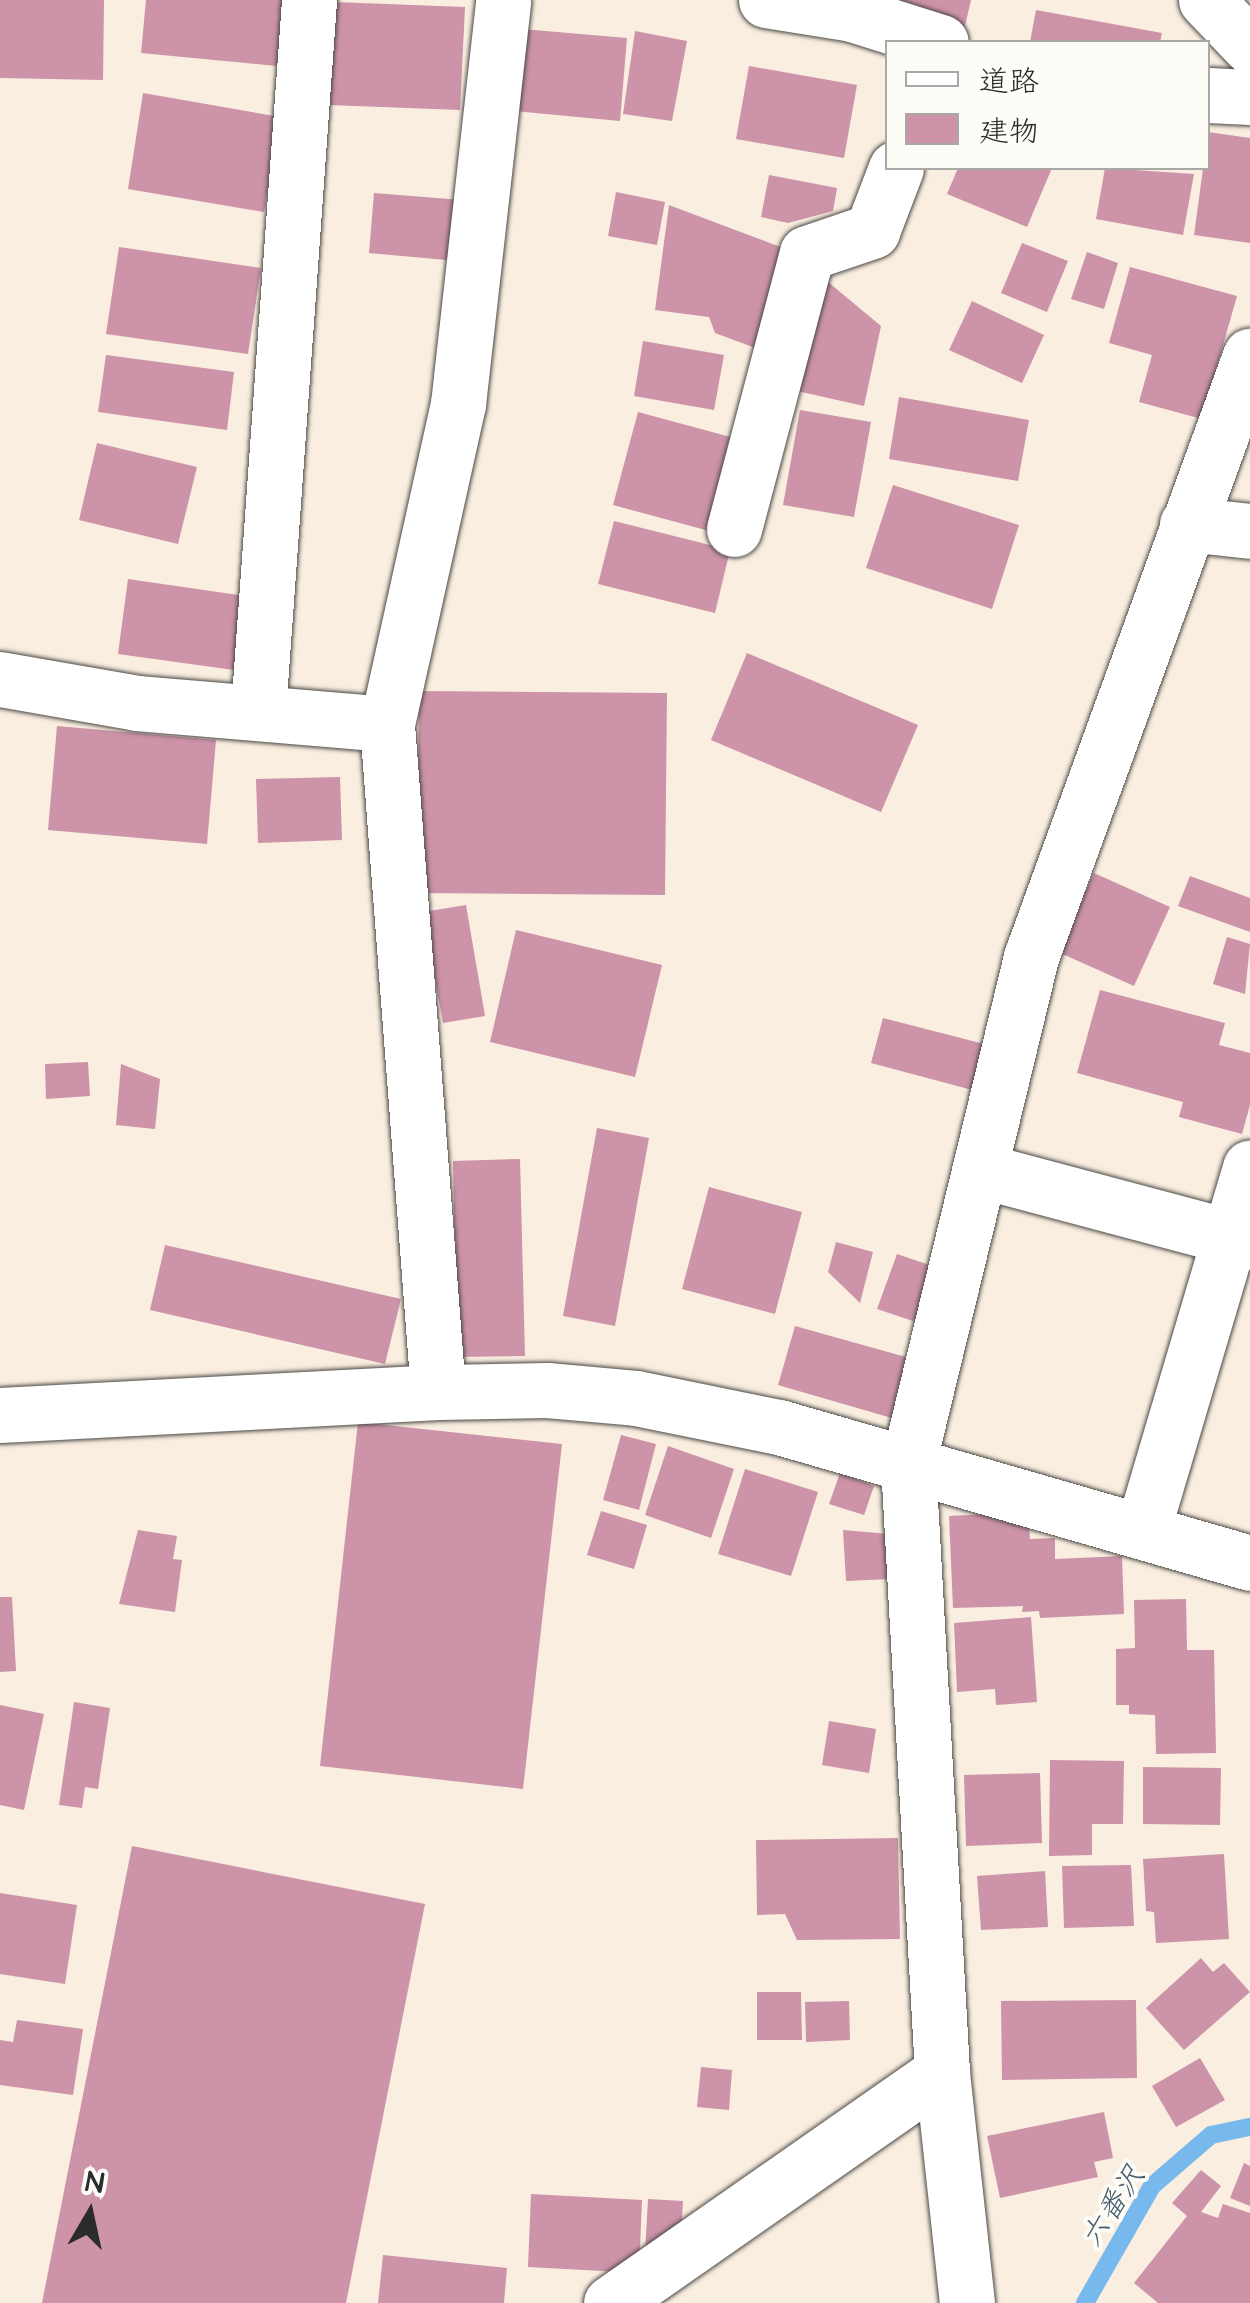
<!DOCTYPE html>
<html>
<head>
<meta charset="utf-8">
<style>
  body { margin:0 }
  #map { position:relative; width:1250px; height:2303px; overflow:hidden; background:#f9eedf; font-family:"Architects Daughter","Klee One",sans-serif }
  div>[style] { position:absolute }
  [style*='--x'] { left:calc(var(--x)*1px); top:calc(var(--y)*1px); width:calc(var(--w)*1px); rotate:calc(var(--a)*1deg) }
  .stream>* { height:18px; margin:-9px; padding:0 9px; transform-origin:9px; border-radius:9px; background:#77b9ed }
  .building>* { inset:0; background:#cd93a8 }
  .roads { filter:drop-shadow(0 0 2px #4a4846) drop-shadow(0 0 2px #4a4846) }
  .minor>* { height:55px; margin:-27.5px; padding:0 27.5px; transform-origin:27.5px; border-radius:27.5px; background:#fff }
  span { translate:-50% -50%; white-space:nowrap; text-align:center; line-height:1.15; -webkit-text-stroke:8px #fdfcf7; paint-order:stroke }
  .water-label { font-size:30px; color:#465d6f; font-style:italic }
  .legend { position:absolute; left:885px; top:40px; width:325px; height:130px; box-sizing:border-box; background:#fdfcf7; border:2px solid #a9a8a5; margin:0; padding:12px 18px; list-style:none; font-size:30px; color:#2b2b2b }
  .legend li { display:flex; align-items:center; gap:20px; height:50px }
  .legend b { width:50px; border:2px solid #a9a8a5 }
  .north { position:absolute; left:40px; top:2163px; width:100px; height:100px; -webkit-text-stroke:8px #fdfcf7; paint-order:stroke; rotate:9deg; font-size:28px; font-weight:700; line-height:40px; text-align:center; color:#2b2b2b }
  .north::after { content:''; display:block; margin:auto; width:35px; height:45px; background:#2b2b2b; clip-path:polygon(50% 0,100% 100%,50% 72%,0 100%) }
</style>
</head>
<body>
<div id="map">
  <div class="stream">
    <i style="--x:1085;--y:2303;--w:135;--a:-60.2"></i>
    <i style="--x:1152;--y:2186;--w:78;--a:-40.8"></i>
    <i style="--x:1211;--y:2135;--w:40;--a:-12"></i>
  </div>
  <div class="building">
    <i style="clip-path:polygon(0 0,104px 0,103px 80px,0 78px)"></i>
    <i style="clip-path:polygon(146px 0,284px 0,277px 66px,141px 53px)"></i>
    <i style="clip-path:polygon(846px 0,971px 0,965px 26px)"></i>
    <i style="clip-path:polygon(334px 2px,465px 7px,460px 110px,329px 105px)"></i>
    <i style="clip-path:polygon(1036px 10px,1162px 33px,1160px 42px,1030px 42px)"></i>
    <i style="clip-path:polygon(522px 29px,627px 38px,620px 121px,514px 111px)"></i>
    <i style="clip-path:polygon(635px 31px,687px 41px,672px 121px,623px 114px)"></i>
    <i style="clip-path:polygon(749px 66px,857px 85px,844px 158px,736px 139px)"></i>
    <i style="clip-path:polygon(143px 93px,280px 117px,264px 212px,128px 189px)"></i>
    <i style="clip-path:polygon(1208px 132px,1250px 138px,1250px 243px,1194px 235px)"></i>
    <i style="clip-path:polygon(958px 168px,1052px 168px,1027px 227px,947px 194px)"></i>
    <i style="clip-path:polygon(1105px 168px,1194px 174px,1183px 235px,1096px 219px)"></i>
    <i style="clip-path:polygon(769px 175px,837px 188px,833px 211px,788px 223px,761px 217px)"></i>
    <i style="clip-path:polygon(616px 192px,665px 202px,657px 245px,608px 236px)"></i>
    <i style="clip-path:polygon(374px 193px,462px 200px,457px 261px,369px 253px)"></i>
    <i style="clip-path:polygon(669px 205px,794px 252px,758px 349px,715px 333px,709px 317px,655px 310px)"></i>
    <i style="clip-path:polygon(1022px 243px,1068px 261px,1047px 312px,1001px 293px)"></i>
    <i style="clip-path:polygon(119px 247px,261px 268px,248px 354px,106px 334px)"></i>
    <i style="clip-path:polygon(1087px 252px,1118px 263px,1104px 309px,1071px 299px)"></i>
    <i style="clip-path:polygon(1130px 267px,1237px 296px,1202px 419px,1139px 402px,1152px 355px,1109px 343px)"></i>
    <i style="clip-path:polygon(822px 277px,881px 326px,864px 406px,797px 391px)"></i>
    <i style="clip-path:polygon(972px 301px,1044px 335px,1022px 383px,949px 350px)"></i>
    <i style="clip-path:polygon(643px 341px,724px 355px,714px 410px,634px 396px)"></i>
    <i style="clip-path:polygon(106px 355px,234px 372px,227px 430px,98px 412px)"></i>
    <i style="clip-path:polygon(899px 397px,1029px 420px,1018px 481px,889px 459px)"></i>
    <i style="clip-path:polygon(800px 410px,871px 422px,854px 517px,783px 505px)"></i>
    <i style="clip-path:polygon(638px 412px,738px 439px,713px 532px,613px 505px)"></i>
    <i style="clip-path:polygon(97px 443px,197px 467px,178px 544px,79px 520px)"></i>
    <i style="clip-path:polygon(893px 485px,1019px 525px,992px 609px,866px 568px)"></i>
    <i style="clip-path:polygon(614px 521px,730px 550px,715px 613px,598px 584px)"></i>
    <i style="clip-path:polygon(128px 579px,252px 597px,241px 671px,118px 654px)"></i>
    <i style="clip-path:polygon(747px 653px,918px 725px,881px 812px,711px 740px)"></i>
    <i style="clip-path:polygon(419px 691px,667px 693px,665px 895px,417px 893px)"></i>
    <i style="clip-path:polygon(57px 726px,216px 740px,207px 844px,48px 830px)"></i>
    <i style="clip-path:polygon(340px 777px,342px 840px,258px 843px,256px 779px)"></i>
    <i style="clip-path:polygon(1094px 873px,1170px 907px,1134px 986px,1058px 952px)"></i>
    <i style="clip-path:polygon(1190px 876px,1250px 898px,1250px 932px,1178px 906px)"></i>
    <i style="clip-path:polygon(466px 905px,485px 1016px,443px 1023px,423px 912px)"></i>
    <i style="clip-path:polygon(516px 930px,662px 965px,635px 1077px,490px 1042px)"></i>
    <i style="clip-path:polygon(1227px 937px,1250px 944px,1245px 994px,1213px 984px)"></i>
    <i style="clip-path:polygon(1100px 990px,1225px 1023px,1219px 1045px,1250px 1053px,1250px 1105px,1242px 1134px,1179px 1117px,1183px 1102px,1077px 1073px)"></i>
    <i style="clip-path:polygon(883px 1018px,988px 1045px,976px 1091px,871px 1063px)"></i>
    <i style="clip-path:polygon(88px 1062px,90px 1096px,46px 1099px,45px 1064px)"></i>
    <i style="clip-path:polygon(121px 1064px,160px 1079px,155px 1129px,116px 1125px)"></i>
    <i style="clip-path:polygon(597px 1128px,649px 1138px,615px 1326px,563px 1316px)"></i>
    <i style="clip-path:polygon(520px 1159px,525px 1356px,457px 1357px,453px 1161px)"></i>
    <i style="clip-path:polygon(709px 1187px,802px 1212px,775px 1314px,682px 1289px)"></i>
    <i style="clip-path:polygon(836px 1242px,873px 1252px,860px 1303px,828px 1272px)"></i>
    <i style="clip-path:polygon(165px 1245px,401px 1299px,385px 1364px,150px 1310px)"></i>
    <i style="clip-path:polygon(897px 1254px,944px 1270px,925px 1325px,877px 1309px)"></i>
    <i style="clip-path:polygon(795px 1326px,913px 1359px,895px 1419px,778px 1385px)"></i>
    <i style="clip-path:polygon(358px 1422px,562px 1444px,523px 1789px,320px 1766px)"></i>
    <i style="clip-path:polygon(621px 1435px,656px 1444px,639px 1510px,603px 1500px)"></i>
    <i style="clip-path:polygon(668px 1446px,734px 1469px,711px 1538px,645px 1515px)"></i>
    <i style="clip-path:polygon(745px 1469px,818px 1492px,791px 1576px,718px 1554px)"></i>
    <i style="clip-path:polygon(840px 1473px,874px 1486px,864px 1515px,829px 1504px)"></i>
    <i style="clip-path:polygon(601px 1511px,647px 1525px,634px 1569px,587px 1555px)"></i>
    <i style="clip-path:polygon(1028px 1512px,1030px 1539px,1055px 1538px,1055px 1559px,1122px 1556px,1124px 1614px,1040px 1618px,1039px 1611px,1022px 1612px,1023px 1606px,953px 1608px,949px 1516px)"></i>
    <i style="clip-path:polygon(138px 1530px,177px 1536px,173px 1559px,182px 1560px,175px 1612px,119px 1604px)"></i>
    <i style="clip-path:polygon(843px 1530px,889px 1534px,890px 1579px,846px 1581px)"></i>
    <i style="clip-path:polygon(0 1597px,12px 1597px,16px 1671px,0 1672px)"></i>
    <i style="clip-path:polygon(1186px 1599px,1187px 1650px,1214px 1650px,1216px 1753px,1156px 1754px,1155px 1715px,1129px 1714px,1129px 1705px,1116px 1705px,1116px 1649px,1135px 1648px,1134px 1600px)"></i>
    <i style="clip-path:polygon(1031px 1617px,1037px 1702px,996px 1705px,995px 1689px,957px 1692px,954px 1623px)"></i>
    <i style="clip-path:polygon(74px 1702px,110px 1708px,98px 1789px,85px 1787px,82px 1808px,59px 1805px)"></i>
    <i style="clip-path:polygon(0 1705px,44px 1714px,24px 1810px,0 1805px)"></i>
    <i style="clip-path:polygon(829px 1721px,876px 1729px,869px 1773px,822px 1765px)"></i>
    <i style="clip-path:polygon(1050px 1760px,1124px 1761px,1123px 1824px,1092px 1824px,1092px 1855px,1049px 1856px)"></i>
    <i style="clip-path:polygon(1143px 1767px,1221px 1768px,1220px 1825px,1143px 1824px)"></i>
    <i style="clip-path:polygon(1040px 1773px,1042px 1843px,966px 1846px,964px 1775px)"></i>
    <i style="clip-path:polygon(898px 1838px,900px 1939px,797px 1940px,785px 1914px,757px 1915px,756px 1840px)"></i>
    <i style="clip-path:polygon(132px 1846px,425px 1904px,346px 2303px,42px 2303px)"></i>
    <i style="clip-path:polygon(1224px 1854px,1229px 1939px,1156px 1943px,1154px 1912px,1146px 1911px,1143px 1859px)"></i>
    <i style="clip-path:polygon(1131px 1865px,1134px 1926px,1064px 1928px,1062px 1866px)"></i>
    <i style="clip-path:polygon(1045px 1871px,1048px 1927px,981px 1930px,977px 1876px)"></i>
    <i style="clip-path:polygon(0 1893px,77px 1905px,65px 1984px,0 1974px)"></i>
    <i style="clip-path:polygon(1201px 1958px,1213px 1972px,1224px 1963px,1250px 1992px,1184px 2050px,1146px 2008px)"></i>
    <i style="clip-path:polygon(757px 1992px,801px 1992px,802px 2040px,757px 2040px)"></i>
    <i style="clip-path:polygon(1136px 2000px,1137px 2078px,1002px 2080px,1001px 2001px)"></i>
    <i style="clip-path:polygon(849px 2001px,850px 2040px,806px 2042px,805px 2002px)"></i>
    <i style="clip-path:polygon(17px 2020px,83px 2029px,73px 2095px,0 2085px,0 2040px,13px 2042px)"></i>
    <i style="clip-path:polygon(1200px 2058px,1225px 2100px,1176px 2127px,1152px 2086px)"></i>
    <i style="clip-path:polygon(701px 2067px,732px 2070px,729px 2110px,697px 2107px)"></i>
    <i style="clip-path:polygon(1104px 2112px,1113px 2158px,1094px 2162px,1098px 2177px,1000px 2198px,987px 2136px)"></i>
    <i style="clip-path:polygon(1244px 2163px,1250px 2166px,1250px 2206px,1230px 2198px)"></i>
    <i style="clip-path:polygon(1201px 2170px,1221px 2186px,1201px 2212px,1218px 2218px,1223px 2204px,1250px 2213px,1250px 2303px,1158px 2303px,1134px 2283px,1187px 2216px,1172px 2203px)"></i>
    <i style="clip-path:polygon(531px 2194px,642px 2200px,639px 2273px,528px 2267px)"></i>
    <i style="clip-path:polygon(648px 2199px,683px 2201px,680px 2254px,645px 2253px)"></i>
    <i style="clip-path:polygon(383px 2255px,507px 2268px,504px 2303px,378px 2303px)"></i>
  </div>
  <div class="roads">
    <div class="minor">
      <i style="--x:766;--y:0;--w:87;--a:9.2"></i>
      <i style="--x:852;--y:14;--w:93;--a:17.5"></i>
      <i style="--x:1206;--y:0;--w:64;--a:46.3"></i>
      <i style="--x:1208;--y:95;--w:42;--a:2.7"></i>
      <i style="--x:1187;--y:524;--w:63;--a:6.3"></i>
      <i style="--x:734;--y:529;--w:285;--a:-75.2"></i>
      <i style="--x:807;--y:253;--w:69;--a:-18.7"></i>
      <i style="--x:872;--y:231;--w:67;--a:-69.1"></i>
      <i style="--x:0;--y:679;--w:139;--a:9.9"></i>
      <i style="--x:137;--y:703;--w:251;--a:4.8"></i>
      <i style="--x:258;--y:712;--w:714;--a:-85.9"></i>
      <i style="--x:983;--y:1171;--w:276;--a:14.9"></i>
      <i style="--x:438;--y:1392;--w:670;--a:-94.37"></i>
      <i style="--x:387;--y:724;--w:328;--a:-77.5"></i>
      <i style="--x:458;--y:404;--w:406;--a:-83.6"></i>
      <i style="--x:0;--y:1415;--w:439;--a:-3"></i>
      <i style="--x:438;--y:1392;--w:109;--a:-1.1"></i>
      <i style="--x:547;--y:1390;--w:89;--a:5.1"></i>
      <i style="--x:636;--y:1398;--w:146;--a:11.5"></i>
      <i style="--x:779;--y:1427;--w:490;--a:16.1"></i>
      <i style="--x:1143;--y:1529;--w:377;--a:-73.5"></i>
      <i style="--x:611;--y:2303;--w:404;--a:-34.9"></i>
      <i style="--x:967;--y:2303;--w:232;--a:-96.2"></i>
      <i style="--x:942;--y:2072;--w:609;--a:-93.2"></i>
      <i style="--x:908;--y:1464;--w:522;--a:-76.36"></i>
      <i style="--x:1031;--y:957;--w:640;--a:-69.98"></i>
    </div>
  </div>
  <div class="water-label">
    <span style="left:1113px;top:2207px;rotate:-57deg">六番沢</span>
  </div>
  <ul class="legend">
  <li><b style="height:12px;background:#fff"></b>道路</li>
  <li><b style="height:28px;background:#cd93a8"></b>建物</li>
  </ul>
  <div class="north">N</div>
</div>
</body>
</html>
